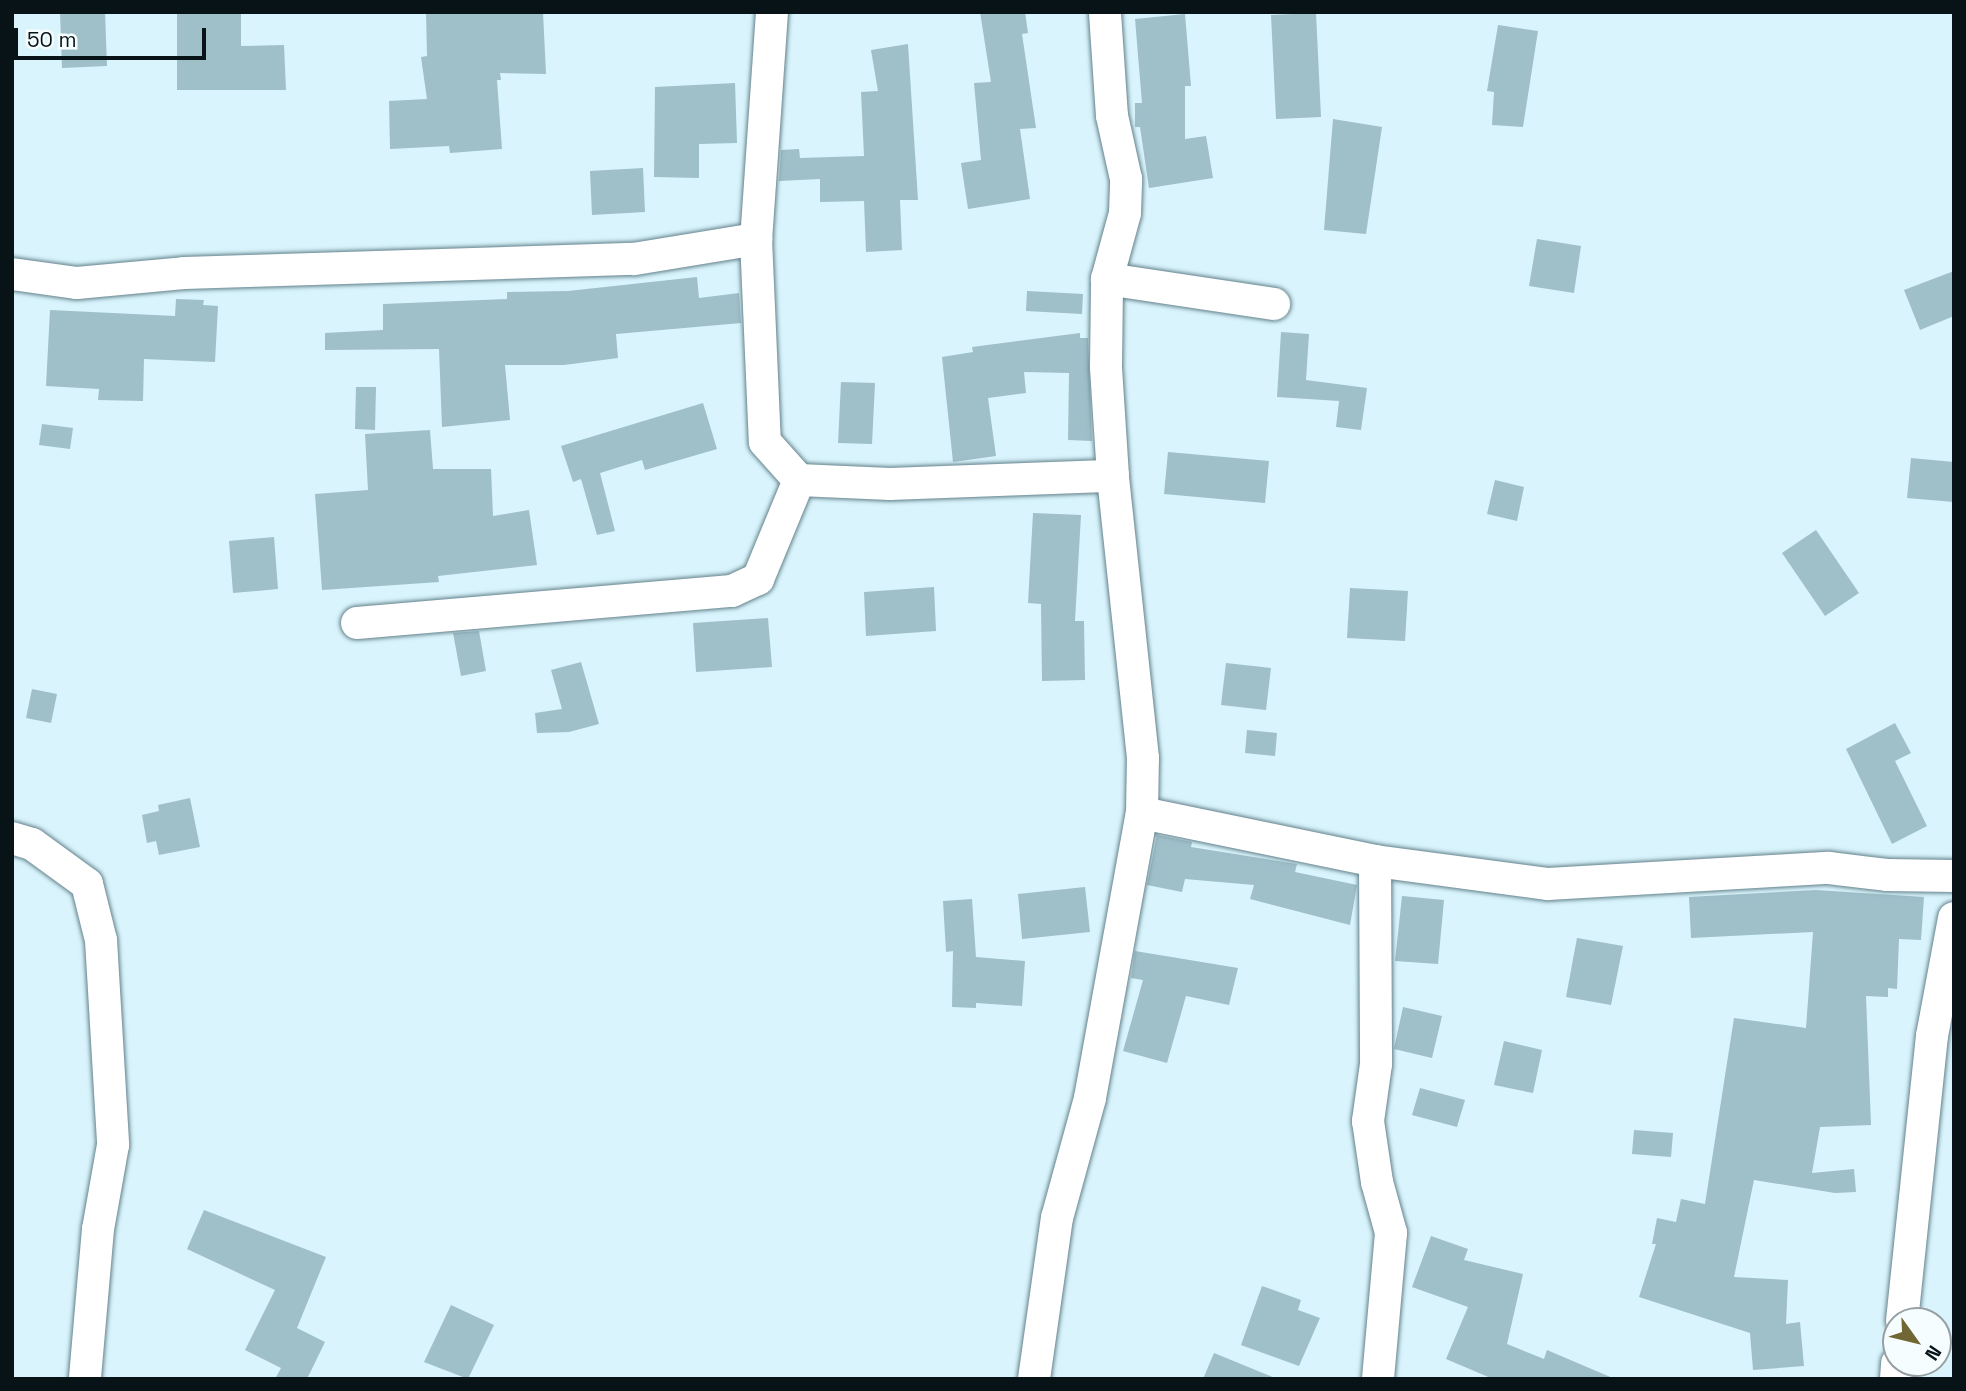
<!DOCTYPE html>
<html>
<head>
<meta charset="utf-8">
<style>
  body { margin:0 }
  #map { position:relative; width:1966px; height:1391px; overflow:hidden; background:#d9f4fc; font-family:"Space Grotesk",sans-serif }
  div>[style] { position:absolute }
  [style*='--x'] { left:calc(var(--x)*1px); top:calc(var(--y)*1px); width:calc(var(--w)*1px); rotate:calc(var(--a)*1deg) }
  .building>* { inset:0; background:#9fbfc9 }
  .roads { filter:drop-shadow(0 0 2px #64828c) drop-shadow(0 0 2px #64828c) }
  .minor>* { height:32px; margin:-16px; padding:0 16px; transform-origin:16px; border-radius:16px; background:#fff }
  span { translate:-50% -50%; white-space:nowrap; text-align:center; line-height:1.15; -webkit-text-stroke:7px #f6fdff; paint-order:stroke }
  .frame { position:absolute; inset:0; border:14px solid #071317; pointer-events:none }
  .north { position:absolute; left:1882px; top:1307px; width:70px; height:70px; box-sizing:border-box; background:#f6fdff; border:2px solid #969fa2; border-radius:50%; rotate:124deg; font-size:19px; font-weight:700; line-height:28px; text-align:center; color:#071317 }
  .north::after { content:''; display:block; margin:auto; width:24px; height:32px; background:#716734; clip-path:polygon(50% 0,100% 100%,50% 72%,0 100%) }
  .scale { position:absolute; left:14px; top:28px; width:192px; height:32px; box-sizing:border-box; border:4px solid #071317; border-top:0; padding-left:9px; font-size:21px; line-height:24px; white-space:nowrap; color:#071317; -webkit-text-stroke:5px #f6fdff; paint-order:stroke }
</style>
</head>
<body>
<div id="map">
  <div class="building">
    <i style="clip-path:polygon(60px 12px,105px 12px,107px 66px,62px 68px)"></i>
    <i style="clip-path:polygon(177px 12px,241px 12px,241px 46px,284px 45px,286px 90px,177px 90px)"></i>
    <i style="clip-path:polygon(426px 12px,543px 12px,546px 74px,500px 73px,501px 80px,497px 80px,502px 149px,450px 153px,449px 146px,390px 149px,389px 101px,427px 99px,421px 57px,427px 56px)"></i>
    <i style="clip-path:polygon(980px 12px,1025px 12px,1028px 33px,1022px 34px,1036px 128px,1020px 129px,1030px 199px,968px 209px,961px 163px,981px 160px,974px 83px,991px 82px)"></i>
    <i style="clip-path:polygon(1316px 13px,1321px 117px,1276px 119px,1271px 15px)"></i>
    <i style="clip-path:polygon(1185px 14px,1191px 86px,1185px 86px,1185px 139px,1206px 136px,1213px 178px,1149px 188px,1140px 127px,1135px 127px,1135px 103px,1142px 103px,1135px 19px)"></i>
    <i style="clip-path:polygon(1498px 25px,1538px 31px,1523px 127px,1492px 125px,1494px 92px,1487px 91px)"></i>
    <i style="clip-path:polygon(908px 44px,918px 200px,900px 200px,902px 250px,866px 252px,864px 201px,820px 202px,820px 179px,779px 181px,781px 150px,799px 149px,800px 158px,864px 156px,861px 92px,878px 91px,871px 50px)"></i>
    <i style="clip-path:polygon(735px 83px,737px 143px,699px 144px,699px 178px,654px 177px,655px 87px)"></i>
    <i style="clip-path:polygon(1333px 119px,1382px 127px,1366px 234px,1324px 230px)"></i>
    <i style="clip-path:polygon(643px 168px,645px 212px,592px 215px,590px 171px)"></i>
    <i style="clip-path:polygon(1537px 239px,1581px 246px,1574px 293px,1529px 286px)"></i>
    <i style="clip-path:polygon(1954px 271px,1954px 316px,1920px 330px,1904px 290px)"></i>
    <i style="clip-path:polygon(697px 277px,699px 298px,739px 293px,741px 323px,616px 334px,618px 358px,564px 365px,505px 365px,510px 420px,442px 427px,439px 349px,325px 350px,325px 333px,383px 330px,383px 304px,507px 299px,507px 292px,568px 291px)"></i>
    <i style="clip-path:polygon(1027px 291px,1083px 294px,1082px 314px,1026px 311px)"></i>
    <i style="clip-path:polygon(176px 299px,204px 300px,203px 305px,218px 306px,215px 362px,144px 359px,143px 401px,98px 400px,99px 389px,46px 386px,50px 310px,175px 316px)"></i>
    <i style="clip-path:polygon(1281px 332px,1309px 334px,1306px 380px,1367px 388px,1361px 430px,1336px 427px,1339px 401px,1277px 397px)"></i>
    <i style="clip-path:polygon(1080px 333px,1080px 338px,1088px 338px,1092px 441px,1068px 440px,1069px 373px,1024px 372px,1026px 393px,988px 398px,996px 456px,953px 462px,942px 357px,973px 352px,972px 347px)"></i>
    <i style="clip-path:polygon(841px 382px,875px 383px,872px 444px,838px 443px)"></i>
    <i style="clip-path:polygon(356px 387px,376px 387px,375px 430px,355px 429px)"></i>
    <i style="clip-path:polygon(703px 403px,717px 449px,645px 470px,642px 460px,600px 473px,615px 531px,597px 535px,581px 479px,573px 482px,561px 446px)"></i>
    <i style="clip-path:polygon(42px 424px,73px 428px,70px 449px,39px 445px)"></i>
    <i style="clip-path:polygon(430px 430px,433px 469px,491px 469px,493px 516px,529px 510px,537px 565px,438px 576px,439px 582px,322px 590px,315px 494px,368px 490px,365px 434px)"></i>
    <i style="clip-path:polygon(1168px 452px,1269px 461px,1265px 503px,1164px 494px)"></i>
    <i style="clip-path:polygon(1911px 458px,1954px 462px,1954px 502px,1907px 498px)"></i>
    <i style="clip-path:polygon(1495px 480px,1524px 487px,1517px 521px,1487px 514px)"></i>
    <i style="clip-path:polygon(1033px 513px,1081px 515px,1075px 621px,1084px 621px,1085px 680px,1042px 681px,1041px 604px,1028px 603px)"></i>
    <i style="clip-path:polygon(1816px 530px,1859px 593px,1825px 616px,1782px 553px)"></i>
    <i style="clip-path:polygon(274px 537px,278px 589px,233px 593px,229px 541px)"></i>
    <i style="clip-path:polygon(934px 587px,936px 631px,866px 636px,864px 592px)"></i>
    <i style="clip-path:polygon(1350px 588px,1408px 591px,1405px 641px,1347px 638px)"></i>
    <i style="clip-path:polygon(768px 618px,772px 667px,696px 672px,693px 623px)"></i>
    <i style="clip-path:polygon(479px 631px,486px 671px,461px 676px,453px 633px)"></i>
    <i style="clip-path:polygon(581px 662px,599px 724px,569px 732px,537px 733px,535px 713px,562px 709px,551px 670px)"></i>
    <i style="clip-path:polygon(1226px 663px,1271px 668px,1266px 710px,1221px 705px)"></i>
    <i style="clip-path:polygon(32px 689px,57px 694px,51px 723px,26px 718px)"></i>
    <i style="clip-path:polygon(1895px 723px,1911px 753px,1895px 761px,1927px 826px,1892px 844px,1846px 749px)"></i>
    <i style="clip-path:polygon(1247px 730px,1277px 733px,1275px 756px,1245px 753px)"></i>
    <i style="clip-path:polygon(190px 798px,200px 847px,159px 855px,156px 841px,147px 843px,142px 815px,159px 811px,158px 805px)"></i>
    <i style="clip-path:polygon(1157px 835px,1192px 842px,1191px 847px,1297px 864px,1295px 872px,1357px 885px,1350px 925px,1250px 899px,1254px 885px,1185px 879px,1182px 892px,1147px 885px)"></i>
    <i style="clip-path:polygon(1085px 887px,1090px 932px,1022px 939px,1018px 894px)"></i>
    <i style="clip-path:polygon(1816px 890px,1924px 897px,1921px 940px,1899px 939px,1897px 989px,1888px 988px,1888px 997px,1866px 996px,1871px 1125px,1820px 1127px,1812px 1173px,1854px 1169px,1856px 1192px,1835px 1193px,1754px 1180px,1734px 1277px,1788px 1280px,1786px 1324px,1800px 1322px,1804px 1366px,1753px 1370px,1750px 1333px,1639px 1297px,1656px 1244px,1652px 1244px,1657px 1218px,1676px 1222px,1681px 1199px,1705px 1204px,1734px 1018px,1806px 1028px,1813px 932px,1691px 938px,1689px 897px)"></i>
    <i style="clip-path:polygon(1402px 896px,1444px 900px,1438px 964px,1395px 961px)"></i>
    <i style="clip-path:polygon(972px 899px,976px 957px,1025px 961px,1022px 1006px,976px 1003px,976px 1008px,952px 1007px,953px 951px,946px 952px,943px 901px)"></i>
    <i style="clip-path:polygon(1577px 938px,1623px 946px,1611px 1005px,1566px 997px)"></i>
    <i style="clip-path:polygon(1135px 951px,1238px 968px,1229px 1005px,1186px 996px,1167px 1063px,1123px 1051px,1143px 980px,1131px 978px)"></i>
    <i style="clip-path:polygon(1403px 1007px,1442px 1016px,1432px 1058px,1394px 1049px)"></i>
    <i style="clip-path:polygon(1504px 1041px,1542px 1050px,1533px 1093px,1494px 1085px)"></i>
    <i style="clip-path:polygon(1420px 1088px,1465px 1100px,1457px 1127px,1412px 1115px)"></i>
    <i style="clip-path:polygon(1634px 1130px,1673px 1133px,1671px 1157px,1632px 1154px)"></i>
    <i style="clip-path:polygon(204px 1210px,326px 1257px,297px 1328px,325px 1342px,307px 1379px,275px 1379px,281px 1368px,245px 1350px,275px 1290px,187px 1249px)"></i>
    <i style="clip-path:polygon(1431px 1236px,1468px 1249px,1464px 1260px,1523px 1274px,1507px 1344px,1544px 1359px,1547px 1350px,1615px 1379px,1493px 1379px,1446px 1359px,1468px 1307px,1412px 1287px)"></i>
    <i style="clip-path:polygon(1262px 1286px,1301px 1300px,1298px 1310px,1320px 1318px,1299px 1366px,1241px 1345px)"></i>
    <i style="clip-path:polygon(451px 1305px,494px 1325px,468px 1379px,424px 1362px)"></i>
    <i style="clip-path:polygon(1214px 1353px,1275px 1378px,1275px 1379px,1203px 1379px)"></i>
  </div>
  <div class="roads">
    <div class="minor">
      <i style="--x:772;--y:12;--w:228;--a:94"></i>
      <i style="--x:756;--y:239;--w:203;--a:87.5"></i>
      <i style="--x:765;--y:442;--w:51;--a:48.2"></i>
      <i style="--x:799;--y:480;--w:91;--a:2.5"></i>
      <i style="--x:890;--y:484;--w:223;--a:-2.1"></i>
      <i style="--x:12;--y:274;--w:66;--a:7.9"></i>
      <i style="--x:77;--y:283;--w:107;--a:-5.3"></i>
      <i style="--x:184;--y:273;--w:450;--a:-1.8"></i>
      <i style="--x:634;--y:259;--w:124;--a:-9.3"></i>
      <i style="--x:1107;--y:279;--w:169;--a:8.5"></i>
      <i style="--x:357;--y:623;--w:376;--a:-4.9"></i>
      <i style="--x:732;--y:591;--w:29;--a:-25"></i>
      <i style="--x:758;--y:579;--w:107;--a:-67.5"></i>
      <i style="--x:1142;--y:813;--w:238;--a:11.6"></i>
      <i style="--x:1375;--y:861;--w:175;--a:7.6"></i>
      <i style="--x:1548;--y:884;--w:281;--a:-3.3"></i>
      <i style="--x:1829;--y:868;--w:58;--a:6.9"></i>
      <i style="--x:1887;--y:875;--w:67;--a:0.9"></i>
      <i style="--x:12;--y:838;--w:21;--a:17"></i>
      <i style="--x:32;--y:844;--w:68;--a:36"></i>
      <i style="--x:87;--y:884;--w:58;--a:76"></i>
      <i style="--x:101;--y:940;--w:205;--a:86.6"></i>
      <i style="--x:113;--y:1145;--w:85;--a:100.1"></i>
      <i style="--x:98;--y:1229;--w:151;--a:95"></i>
      <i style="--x:1375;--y:861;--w:203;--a:89.7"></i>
      <i style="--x:1376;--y:1064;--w:58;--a:98"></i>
      <i style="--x:1368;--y:1121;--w:62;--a:81.6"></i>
      <i style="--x:1377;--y:1182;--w:53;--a:74.6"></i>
      <i style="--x:1391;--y:1233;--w:147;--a:95.1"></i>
      <i style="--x:1902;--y:1321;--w:287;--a:-84"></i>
      <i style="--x:1932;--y:1036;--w:120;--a:-79.4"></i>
      <i style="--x:1034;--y:1379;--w:163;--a:-81.9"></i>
      <i style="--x:1057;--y:1218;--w:124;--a:-74.6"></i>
      <i style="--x:1090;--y:1098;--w:290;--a:-79.7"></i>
      <i style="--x:1142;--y:813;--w:55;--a:-89"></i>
      <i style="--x:1143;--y:758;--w:284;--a:-96.1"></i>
      <i style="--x:1113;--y:476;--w:109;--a:-93.7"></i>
      <i style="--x:1106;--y:367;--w:88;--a:-89.3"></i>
      <i style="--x:1107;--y:279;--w:68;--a:-74.7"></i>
      <i style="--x:1125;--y:213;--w:34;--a:-88"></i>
      <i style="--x:1126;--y:179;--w:65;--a:-102.5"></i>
      <i style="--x:1112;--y:116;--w:104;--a:-93.9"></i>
      <i style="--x:1896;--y:1379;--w:16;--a:-86"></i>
    </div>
  </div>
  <div class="frame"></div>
  <div class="north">N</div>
  <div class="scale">50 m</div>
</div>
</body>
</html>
